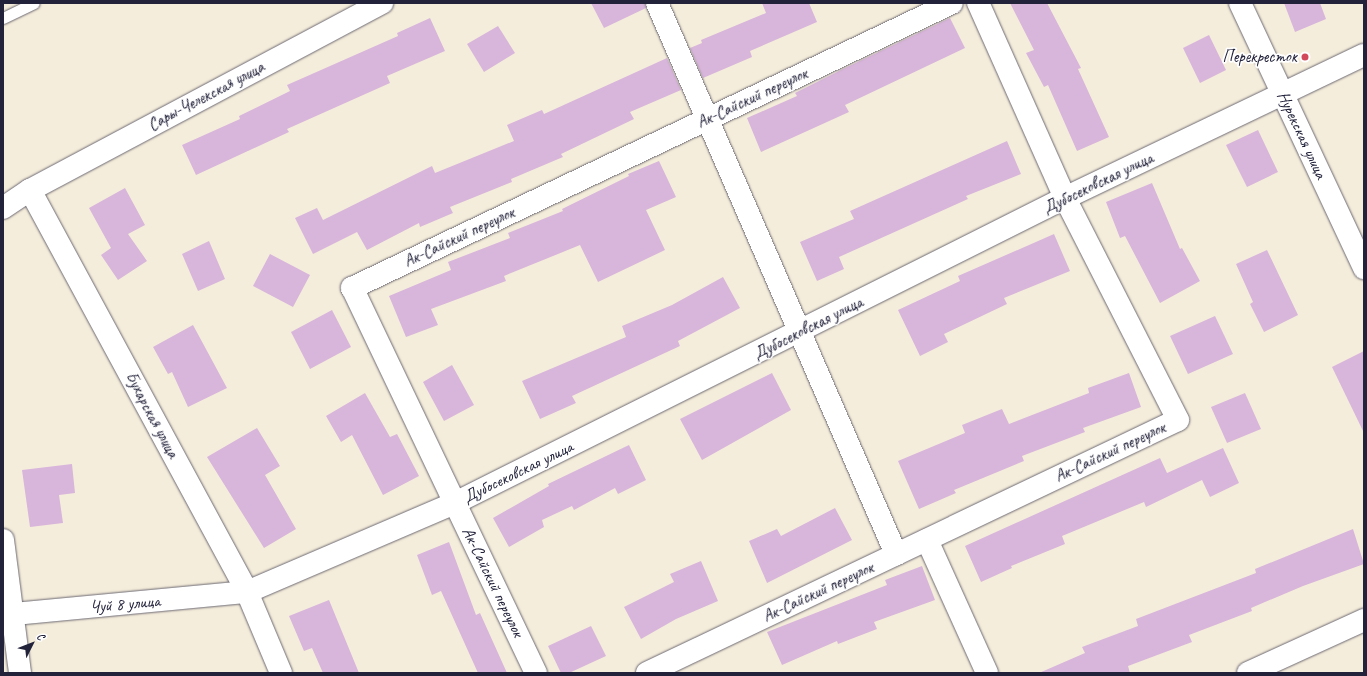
<!DOCTYPE html>
<html>
<head>
<meta charset="utf-8">
<style>
  body { margin:0 }
  #map { position:relative; width:1367px; height:676px; overflow:hidden; background:#f5eddb; font-family:Caveat,sans-serif }
  div>[style] { position:absolute }
  [style*='--x'] { left:calc(var(--x)*1px); top:calc(var(--y)*1px); width:calc(var(--w)*1px); rotate:calc(var(--a)*1deg) }
  .building>* { inset:0; background:#d8b5db }
  .roads { filter:drop-shadow(0 0 1px #6c6973) drop-shadow(0 0 1px #6c6973) }
  .service>* { height:11px; margin:-5.5px; padding:0 5.5px; transform-origin:5.5px; border-radius:5.5px; background:#fff }
  .minor>* { height:22px; margin:-11px; padding:0 11px; transform-origin:11px; border-radius:11px; background:#fff }
  .dots>* { width:11px; height:11px; translate:-50% -50%; box-sizing:border-box; border:2px solid #fff; border-radius:50% }
  span { translate:-50% -50%; white-space:nowrap; text-align:center; line-height:1.15; -webkit-text-stroke:3.5px #fff; paint-order:stroke }
  .poi-label { font-size:17px; color:#22223b }
  .right { translate:-100% -50%; text-align:right }
  .street-label { font-size:17px; color:#22223b }
  .frame { position:absolute; inset:0; border:4px solid #22223b; pointer-events:none }
  .north { position:absolute; left:12px; top:624px; width:40px; height:40px; -webkit-text-stroke:3px #fff; paint-order:stroke; rotate:48deg; font-size:11px; font-weight:700; line-height:16px; text-align:center; color:#22223b }
  .north::after { content:''; display:block; margin:auto; width:14px; height:18px; background:#22223b; clip-path:polygon(50% 0,100% 100%,50% 72%,0 100%) }
</style>
</head>
<body>
<div id="map">
  <div class="building">
    <i style="clip-path:polygon(591px 3px,645px 3px,646px 8px,604px 28px)"></i>
    <i style="clip-path:polygon(762px 3px,809px 3px,817px 22px,750px 51px,752px 57px,703px 78px,690px 48px,702px 43px,701px 40px,766px 13px)"></i>
    <i style="clip-path:polygon(1010px 3px,1047px 3px,1081px 68px,1078px 69px,1109px 137px,1077px 151px,1048px 85px,1044px 87px,1026px 53px,1034px 50px)"></i>
    <i style="clip-path:polygon(1284px 3px,1320px 3px,1326px 19px,1295px 32px)"></i>
    <i style="clip-path:polygon(430px 18px,445px 51px,387px 76px,390px 83px,287px 129px,289px 132px,196px 175px,182px 145px,240px 119px,239px 116px,290px 91px,287px 85px,398px 36px,397px 33px)"></i>
    <i style="clip-path:polygon(950px 18px,965px 48px,845px 105px,849px 112px,761px 152px,747px 118px,797px 96px,795px 93px,843px 69px)"></i>
    <i style="clip-path:polygon(498px 26px,515px 53px,484px 72px,467px 44px)"></i>
    <i style="clip-path:polygon(1209px 35px,1226px 70px,1200px 83px,1183px 48px)"></i>
    <i style="clip-path:polygon(667px 58px,681px 90px,630px 112px,634px 119px,561px 154px,563px 157px,511px 179px,512px 182px,450px 207px,453px 213px,420px 227px,419px 223px,367px 250px,357px 232px,313px 254px,295px 218px,317px 208px,323px 220px,432px 166px,435px 173px,514px 141px,507px 125px,542px 110px,544px 114px)"></i>
    <i style="clip-path:polygon(1258px 130px,1278px 172px,1247px 187px,1226px 145px)"></i>
    <i style="clip-path:polygon(1007px 141px,1021px 174px,966px 196px,968px 199px,839px 257px,844px 269px,817px 281px,800px 242px,854px 219px,850px 211px)"></i>
    <i style="clip-path:polygon(659px 161px,676px 197px,646px 210px,665px 250px,598px 282px,580px 245px,504px 276px,506px 281px,431px 309px,438px 325px,406px 337px,389px 296px,451px 270px,448px 262px,510px 238px,508px 233px,563px 211px,562px 209px,629px 176px,628px 174px)"></i>
    <i style="clip-path:polygon(1152px 183px,1180px 249px,1182px 248px,1200px 281px,1160px 303px,1125px 236px,1120px 238px,1106px 202px)"></i>
    <i style="clip-path:polygon(125px 188px,145px 225px,128px 234px,147px 261px,118px 280px,101px 255px,111px 248px,89px 208px)"></i>
    <i style="clip-path:polygon(1054px 234px,1070px 271px,1004px 298px,1007px 304px,944px 334px,948px 342px,920px 356px,898px 310px,960px 281px,958px 276px)"></i>
    <i style="clip-path:polygon(209px 241px,225px 279px,198px 291px,182px 254px)"></i>
    <i style="clip-path:polygon(1267px 250px,1298px 315px,1264px 332px,1250px 304px,1253px 302px,1236px 264px)"></i>
    <i style="clip-path:polygon(270px 254px,310px 275px,293px 307px,253px 286px)"></i>
    <i style="clip-path:polygon(723px 277px,740px 308px,678px 341px,680px 346px,572px 396px,576px 403px,540px 419px,522px 381px,626px 337px,622px 326px,672px 305px)"></i>
    <i style="clip-path:polygon(332px 310px,351px 347px,310px 369px,291px 332px)"></i>
    <i style="clip-path:polygon(1215px 316px,1233px 354px,1188px 374px,1170px 336px)"></i>
    <i style="clip-path:polygon(193px 325px,227px 388px,188px 407px,172px 372px,168px 374px,153px 347px)"></i>
    <i style="clip-path:polygon(1364px 351px,1364px 433px,1332px 367px)"></i>
    <i style="clip-path:polygon(452px 365px,474px 405px,444px 421px,423px 382px)"></i>
    <i style="clip-path:polygon(772px 373px,791px 410px,702px 460px,680px 419px)"></i>
    <i style="clip-path:polygon(1129px 373px,1141px 407px,1083px 428px,1085px 432px,1022px 456px,1024px 461px,954px 490px,956px 493px,919px 509px,898px 461px,965px 433px,962px 425px,1002px 409px,1009px 424px,1089px 393px,1088px 388px)"></i>
    <i style="clip-path:polygon(365px 393px,390px 437px,397px 434px,419px 476px,383px 495px,352px 435px,341px 442px,326px 416px)"></i>
    <i style="clip-path:polygon(1245px 393px,1261px 429px,1227px 443px,1211px 407px)"></i>
    <i style="clip-path:polygon(257px 428px,280px 466px,265px 475px,296px 529px,264px 548px,207px 457px)"></i>
    <i style="clip-path:polygon(629px 445px,646px 480px,618px 494px,615px 488px,574px 510px,572px 506px,542px 520px,544px 527px,509px 547px,493px 518px,549px 486px,548px 484px)"></i>
    <i style="clip-path:polygon(1223px 448px,1239px 483px,1210px 497px,1202px 480px,1146px 507px,1144px 502px,1062px 536px,1065px 544px,1011px 566px,1012px 568px,981px 582px,965px 546px,1160px 458px,1167px 473px)"></i>
    <i style="clip-path:polygon(72px 464px,75px 493px,59px 495px,63px 523px,30px 527px,22px 470px)"></i>
    <i style="clip-path:polygon(835px 508px,852px 540px,767px 583px,749px 541px,777px 529px,781px 536px)"></i>
    <i style="clip-path:polygon(1353px 529px,1364px 564px,1303px 586px,1251px 608px,1252px 611px,1189px 635px,1192px 642px,1128px 666px,1130px 673px,1039px 673px,1085px 653px,1082px 647px,1138px 626px,1136px 619px,1256px 573px,1255px 569px)"></i>
    <i style="clip-path:polygon(449px 542px,476px 615px,480px 613px,507px 673px,478px 673px,441px 591px,432px 595px,417px 555px)"></i>
    <i style="clip-path:polygon(701px 561px,718px 601px,676px 619px,641px 639px,624px 607px,674px 582px,670px 574px)"></i>
    <i style="clip-path:polygon(922px 566px,935px 600px,874px 622px,877px 629px,838px 644px,837px 641px,782px 665px,767px 632px,887px 585px,885px 580px)"></i>
    <i style="clip-path:polygon(329px 600px,359px 673px,323px 673px,312px 648px,304px 651px,289px 616px)"></i>
    <i style="clip-path:polygon(591px 626px,606px 656px,569px 673px,561px 673px,548px 646px)"></i>
  </div>
  <div class="roads">
    <div class="service">
      <i style="--x:3;--y:18;--w:34;--a:-26"></i>
    </div>
    <div class="minor">
      <i style="--x:657;--y:3;--w:601;--a:66.55"></i>
      <i style="--x:1240;--y:3;--w:293;--a:64.9"></i>
      <i style="--x:30;--y:190;--w:457;--a:61.6"></i>
      <i style="--x:247;--y:592;--w:88;--a:67.2"></i>
      <i style="--x:3;--y:208;--w:32;--a:-34"></i>
      <i style="--x:30;--y:190;--w:399;--a:-28"></i>
      <i style="--x:3;--y:540;--w:134;--a:82.7"></i>
      <i style="--x:927;--y:540;--w:146;--a:65.7"></i>
      <i style="--x:3;--y:615;--w:245;--a:-5.4"></i>
      <i style="--x:247;--y:592;--w:226;--a:-23.2"></i>
      <i style="--x:455;--y:503;--w:682;--a:-26.57"></i>
      <i style="--x:1065;--y:198;--w:331;--a:-25.6"></i>
      <i style="--x:536;--y:673;--w:427;--a:-115.5"></i>
      <i style="--x:352;--y:288;--w:664;--a:-25.41"></i>
      <i style="--x:647;--y:673;--w:588;--a:-25.48"></i>
      <i style="--x:1178;--y:420;--w:249;--a:-117"></i>
      <i style="--x:1065;--y:198;--w:214;--a:-114"></i>
      <i style="--x:1248;--y:673;--w:128;--a:-24.6"></i>
    </div>
  </div>
  <div class="dots">
    <i style="left:1305px;top:57px;background:#d1495b"></i>
  </div>
  <div class="poi-label">
    <span class="right" style="left:1297px;top:57px">Перекресток</span>
  </div>
  <div class="street-label">
    <span style="left:206px;top:96px;rotate:-28deg">Сары-Челекская улица</span>
    <span style="left:752px;top:98px;rotate:-25deg">Ак-Сайский переулок</span>
    <span style="left:1302px;top:135px;rotate:65deg">Нурекская улица</span>
    <span style="left:1098px;top:183px;rotate:-26deg">Дубосековская улица</span>
    <span style="left:459px;top:237px;rotate:-25deg">Ак-Сайский переулок</span>
    <span style="left:808px;top:328px;rotate:-27deg">Дубосековская улица</span>
    <span style="left:152px;top:415px;rotate:62deg">Бухарская улица</span>
    <span style="left:1110px;top:452px;rotate:-25deg">Ак-Сайский переулок</span>
    <span style="left:518px;top:472px;rotate:-26deg">Дубосековская улица</span>
    <span style="left:493px;top:582px;rotate:64deg">Ак-Сайский переулок</span>
    <span style="left:818px;top:592px;rotate:-25deg">Ак-Сайский переулок</span>
    <span style="left:125px;top:604px;rotate:-5deg">Чуй 8 улица</span>
  </div>
  <div class="frame"></div>
  <div class="north">С</div>
</div>
</body>
</html>
